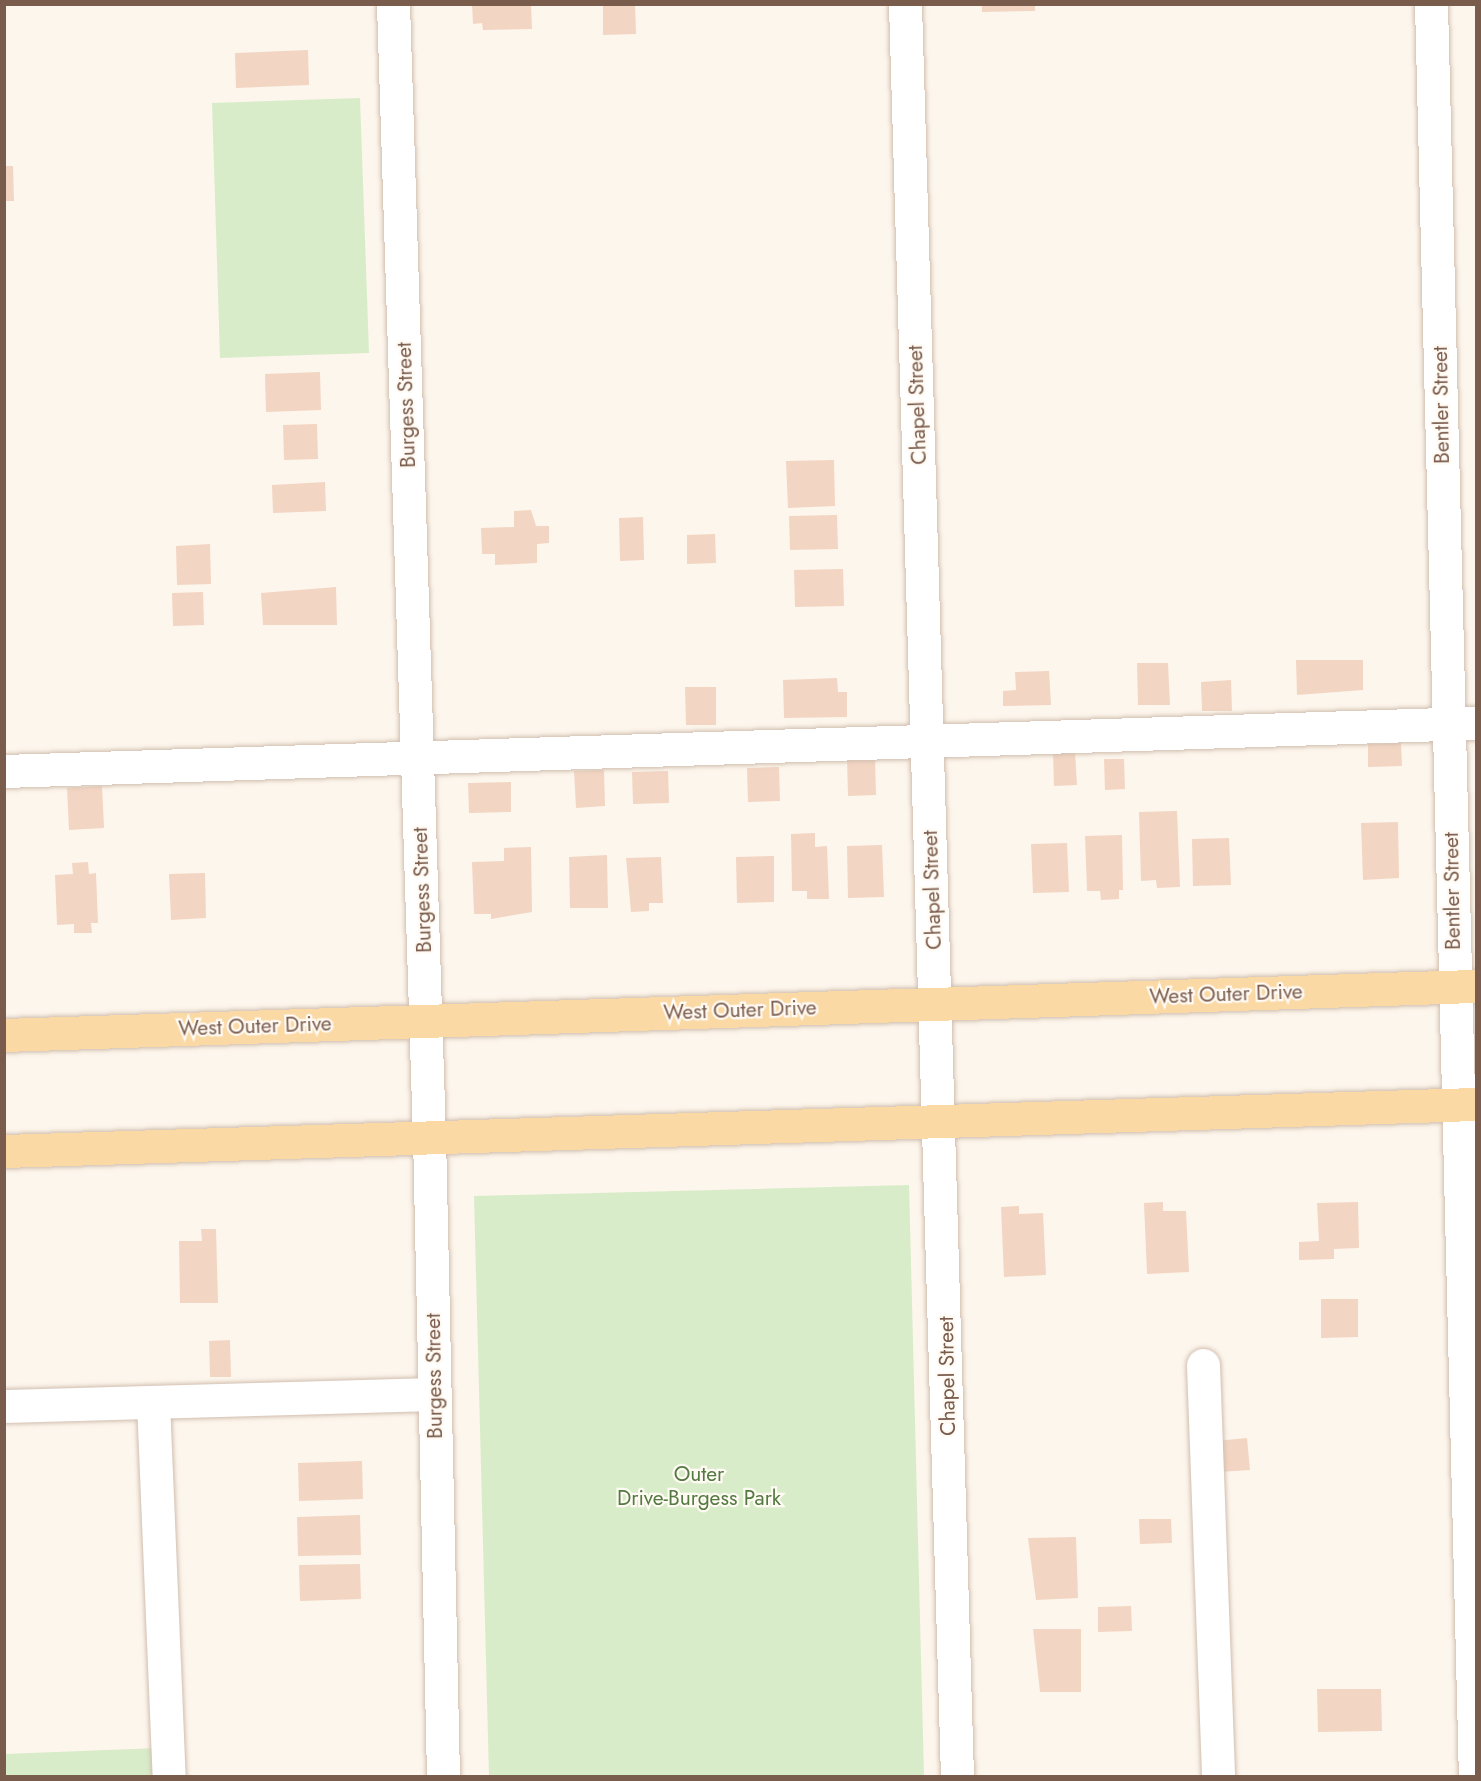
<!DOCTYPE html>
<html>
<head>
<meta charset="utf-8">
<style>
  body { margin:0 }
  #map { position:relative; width:1481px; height:1781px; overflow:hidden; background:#fdf6ec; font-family:Jost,sans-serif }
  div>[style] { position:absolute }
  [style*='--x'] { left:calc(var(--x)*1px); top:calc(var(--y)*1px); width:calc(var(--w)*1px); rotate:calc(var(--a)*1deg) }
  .green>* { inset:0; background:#d8ecc9 }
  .building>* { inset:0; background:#f3d5c3 }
  .roads { filter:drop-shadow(0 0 2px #d1beb0) drop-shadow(0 0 2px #d1beb0) }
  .minor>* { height:33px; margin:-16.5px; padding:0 16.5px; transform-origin:16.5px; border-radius:16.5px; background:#fff }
  .major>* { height:33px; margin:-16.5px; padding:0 16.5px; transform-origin:16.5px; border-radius:16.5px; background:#fbd9a5 }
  span { translate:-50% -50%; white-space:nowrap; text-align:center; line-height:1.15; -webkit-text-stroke:4.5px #fffaf3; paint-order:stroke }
  .street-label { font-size:21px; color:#7a5c4d }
  .park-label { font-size:21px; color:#537a41 }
  .frame { position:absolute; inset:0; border:6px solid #7a5c4d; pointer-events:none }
</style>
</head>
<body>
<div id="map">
  <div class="green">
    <i style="clip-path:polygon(360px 98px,369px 353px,220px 358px,212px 103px)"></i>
    <i style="clip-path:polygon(909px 1185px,924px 1776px,489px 1776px,474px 1196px)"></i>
    <i style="clip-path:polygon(159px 1748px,160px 1776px,5px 1776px,4px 1754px)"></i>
  </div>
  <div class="building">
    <i style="clip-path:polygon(472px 4px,531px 4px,532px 29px,483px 30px,482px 23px,473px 24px)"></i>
    <i style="clip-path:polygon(603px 4px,635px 4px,636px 34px,603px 35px)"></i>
    <i style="clip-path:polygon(982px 4px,1035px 4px,1035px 11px,982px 12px)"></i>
    <i style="clip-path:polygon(308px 50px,309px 85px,236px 88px,235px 53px)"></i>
    <i style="clip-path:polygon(4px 166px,13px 166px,14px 201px,4px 201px)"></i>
    <i style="clip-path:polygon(320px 372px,321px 410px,266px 412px,265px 374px)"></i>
    <i style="clip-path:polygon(317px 424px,318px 459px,284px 460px,283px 425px)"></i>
    <i style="clip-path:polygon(834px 460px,835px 506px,788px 508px,786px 461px)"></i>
    <i style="clip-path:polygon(325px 482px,326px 511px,273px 513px,272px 485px)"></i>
    <i style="clip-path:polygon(531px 510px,536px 526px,549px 526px,549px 543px,537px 544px,537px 563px,495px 565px,495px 554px,482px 554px,481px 528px,514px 527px,514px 511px)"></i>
    <i style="clip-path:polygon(837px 515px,838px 549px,790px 550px,789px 516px)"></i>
    <i style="clip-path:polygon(643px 517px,644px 560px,620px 561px,619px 518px)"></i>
    <i style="clip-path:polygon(715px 534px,716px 563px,687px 564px,687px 535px)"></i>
    <i style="clip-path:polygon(210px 544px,211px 584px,177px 585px,176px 546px)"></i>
    <i style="clip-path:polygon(843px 569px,844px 606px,795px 607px,794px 570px)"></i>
    <i style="clip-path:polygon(336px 587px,337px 625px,263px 625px,261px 593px)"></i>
    <i style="clip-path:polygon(203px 592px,204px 625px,173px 626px,172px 593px)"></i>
    <i style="clip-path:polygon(1296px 660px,1363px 660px,1363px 690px,1297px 695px)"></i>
    <i style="clip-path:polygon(1137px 663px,1168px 663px,1170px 705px,1138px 705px)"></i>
    <i style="clip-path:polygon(1049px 671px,1051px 705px,1003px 706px,1003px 691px,1016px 690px,1015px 672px)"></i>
    <i style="clip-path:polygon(837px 678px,838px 692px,847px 692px,847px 717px,784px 718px,783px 680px)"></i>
    <i style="clip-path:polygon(1231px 680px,1232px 711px,1202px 711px,1201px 682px)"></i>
    <i style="clip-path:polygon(685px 687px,716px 687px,716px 725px,686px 725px)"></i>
    <i style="clip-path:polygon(1401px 743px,1402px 766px,1368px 767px,1368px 744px)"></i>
    <i style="clip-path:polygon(1075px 752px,1077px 785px,1054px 786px,1053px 753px)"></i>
    <i style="clip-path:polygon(875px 757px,876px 795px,848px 796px,847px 758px)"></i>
    <i style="clip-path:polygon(1104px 759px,1124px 759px,1125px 789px,1105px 790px)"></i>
    <i style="clip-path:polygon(779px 767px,780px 801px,748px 802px,747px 768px)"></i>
    <i style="clip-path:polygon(604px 770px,605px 806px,576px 808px,574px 771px)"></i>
    <i style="clip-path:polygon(668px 771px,669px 803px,633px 804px,632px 772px)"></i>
    <i style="clip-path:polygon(511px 782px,511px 812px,469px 813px,468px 783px)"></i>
    <i style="clip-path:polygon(102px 786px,104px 828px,69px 830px,67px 788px)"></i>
    <i style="clip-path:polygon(1177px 811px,1180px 887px,1157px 888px,1156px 880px,1141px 881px,1139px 812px)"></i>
    <i style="clip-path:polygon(1398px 822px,1399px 878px,1363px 880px,1361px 823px)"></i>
    <i style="clip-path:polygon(815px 833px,815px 847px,827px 846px,829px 899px,807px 899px,807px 891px,792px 891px,791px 834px)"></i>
    <i style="clip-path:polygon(1122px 835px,1123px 890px,1119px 890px,1119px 899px,1101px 900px,1100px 891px,1087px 891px,1085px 836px)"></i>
    <i style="clip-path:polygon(1229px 838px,1231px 885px,1193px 886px,1192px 839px)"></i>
    <i style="clip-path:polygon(1067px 843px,1069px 892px,1033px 893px,1031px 844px)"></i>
    <i style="clip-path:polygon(882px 845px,884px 897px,848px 898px,847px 846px)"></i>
    <i style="clip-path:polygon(531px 847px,532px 912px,491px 919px,491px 914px,474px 914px,472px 862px,504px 861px,504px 848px)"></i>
    <i style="clip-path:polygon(607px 855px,608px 908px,570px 908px,569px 857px)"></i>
    <i style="clip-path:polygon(774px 856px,774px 902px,737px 903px,736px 857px)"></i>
    <i style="clip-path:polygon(661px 857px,663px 903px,649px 903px,649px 911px,631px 912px,626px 858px)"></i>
    <i style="clip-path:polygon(88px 862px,89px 874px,96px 873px,98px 923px,91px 923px,92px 933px,74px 933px,74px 924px,57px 925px,55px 875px,73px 874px,72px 863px)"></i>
    <i style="clip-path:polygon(205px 873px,206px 918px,171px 920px,169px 874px)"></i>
    <i style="clip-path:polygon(1163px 1202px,1163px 1211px,1186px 1211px,1189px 1272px,1147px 1274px,1144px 1203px)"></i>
    <i style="clip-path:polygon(1358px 1202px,1359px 1248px,1334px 1249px,1334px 1259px,1299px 1260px,1299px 1242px,1319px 1241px,1317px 1203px)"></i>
    <i style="clip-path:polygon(1019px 1206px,1019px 1214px,1043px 1213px,1046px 1275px,1004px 1277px,1001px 1207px)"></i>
    <i style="clip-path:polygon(201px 1229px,216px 1229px,218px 1303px,180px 1303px,179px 1241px,202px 1241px)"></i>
    <i style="clip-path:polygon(1321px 1299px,1358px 1299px,1358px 1337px,1321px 1338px)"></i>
    <i style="clip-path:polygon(230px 1340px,231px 1377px,210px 1377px,209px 1341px)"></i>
    <i style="clip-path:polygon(1247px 1438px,1250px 1470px,1218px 1472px,1216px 1441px)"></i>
    <i style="clip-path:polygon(362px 1461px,363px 1499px,299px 1501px,298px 1463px)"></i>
    <i style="clip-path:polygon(360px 1515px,361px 1555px,298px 1556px,297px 1517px)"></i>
    <i style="clip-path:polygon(1139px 1519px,1171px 1519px,1172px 1543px,1140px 1544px)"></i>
    <i style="clip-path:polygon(1076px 1537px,1078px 1598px,1036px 1600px,1028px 1538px)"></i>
    <i style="clip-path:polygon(360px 1564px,361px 1599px,300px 1601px,299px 1565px)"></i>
    <i style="clip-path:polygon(1131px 1606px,1132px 1631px,1098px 1632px,1098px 1607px)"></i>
    <i style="clip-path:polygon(1033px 1629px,1081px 1629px,1081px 1692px,1040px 1692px)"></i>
    <i style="clip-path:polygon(1317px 1689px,1381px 1689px,1382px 1731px,1318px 1732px)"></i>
  </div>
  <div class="roads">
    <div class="minor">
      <i style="--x:393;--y:4;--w:1132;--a:88.18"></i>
      <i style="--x:429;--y:1135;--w:641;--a:88.75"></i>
      <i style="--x:905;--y:4;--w:1773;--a:88.32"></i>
      <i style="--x:1431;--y:4;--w:1773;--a:88.58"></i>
      <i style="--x:4;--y:771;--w:1473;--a:-1.87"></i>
      <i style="--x:1203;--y:1365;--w:411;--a:87.9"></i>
      <i style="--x:153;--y:1402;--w:374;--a:87.6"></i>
      <i style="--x:4;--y:1406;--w:431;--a:-1.6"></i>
    </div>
    <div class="major">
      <i style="--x:4;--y:1035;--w:1473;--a:-1.91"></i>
      <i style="--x:4;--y:1151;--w:1473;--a:-1.83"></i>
    </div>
  </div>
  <div class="street-label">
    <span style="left:406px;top:405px;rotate:-92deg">Burgess Street</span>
    <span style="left:917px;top:405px;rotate:-92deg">Chapel Street</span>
    <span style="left:1441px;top:405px;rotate:-91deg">Bentler Street</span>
    <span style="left:422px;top:890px;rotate:-92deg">Burgess Street</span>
    <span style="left:932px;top:890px;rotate:-92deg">Chapel Street</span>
    <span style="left:1452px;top:891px;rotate:-91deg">Bentler Street</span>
    <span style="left:1226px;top:994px;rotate:-2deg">West Outer Drive</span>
    <span style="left:740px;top:1010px;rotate:-2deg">West Outer Drive</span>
    <span style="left:255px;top:1026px;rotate:-2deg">West Outer Drive</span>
    <span style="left:434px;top:1376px;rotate:-91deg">Burgess Street</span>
    <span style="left:947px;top:1376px;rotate:-91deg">Chapel Street</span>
  </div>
  <div class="park-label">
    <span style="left:699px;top:1486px">Outer<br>Drive-Burgess Park</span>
  </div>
  <div class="frame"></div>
</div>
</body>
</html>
